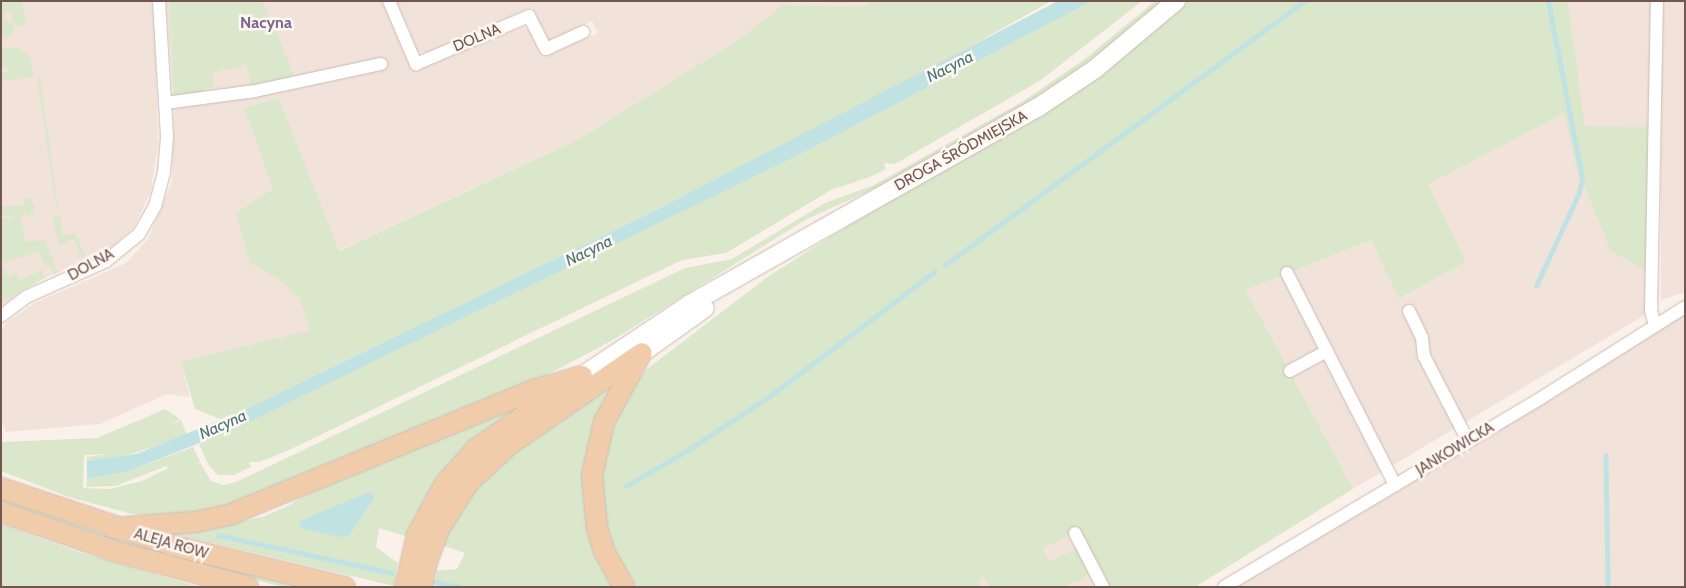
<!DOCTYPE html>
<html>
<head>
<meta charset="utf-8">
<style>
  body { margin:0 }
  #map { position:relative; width:1686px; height:588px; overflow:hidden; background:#faf2ea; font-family:Cabin,sans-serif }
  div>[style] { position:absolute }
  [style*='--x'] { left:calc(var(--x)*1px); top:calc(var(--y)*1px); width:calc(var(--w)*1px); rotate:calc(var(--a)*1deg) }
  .residential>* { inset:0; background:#f1e3da }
  .green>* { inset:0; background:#dae7ca }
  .water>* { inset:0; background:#c1e2e2 }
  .stream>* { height:4.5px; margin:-2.25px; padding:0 2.25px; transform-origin:2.25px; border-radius:2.25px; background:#c1e2e2 }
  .roads { filter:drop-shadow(0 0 1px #cdbbb4) drop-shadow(0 0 1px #cdbbb4) }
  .street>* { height:12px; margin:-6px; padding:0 6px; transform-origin:6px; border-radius:6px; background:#fff }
  .secondary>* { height:18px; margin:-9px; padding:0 9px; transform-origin:9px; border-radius:9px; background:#fff }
  .primary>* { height:20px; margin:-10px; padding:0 10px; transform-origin:10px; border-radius:10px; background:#f1ccab }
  span { translate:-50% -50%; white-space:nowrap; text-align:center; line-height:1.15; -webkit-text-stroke:5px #fdf6f1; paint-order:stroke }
  .street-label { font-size:15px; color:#725750 }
  .neighbourhood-label { font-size:16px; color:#7b688e; font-weight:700 }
  .water-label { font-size:16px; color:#467576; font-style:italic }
  .frame { position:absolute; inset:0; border:2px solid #725750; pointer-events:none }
</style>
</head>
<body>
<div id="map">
  <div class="residential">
    <i style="clip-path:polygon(1px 1px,154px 1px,158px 146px,150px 193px,134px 227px,109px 250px,33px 283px,1px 306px)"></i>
    <i style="clip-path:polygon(166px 1px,384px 1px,413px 70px,523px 27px,532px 30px,543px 56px,598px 33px,592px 21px,550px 41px,546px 39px,532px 7px,429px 52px,415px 52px,409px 39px,411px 33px,393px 1px,873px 1px,863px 7px,783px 6px,739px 40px,577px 140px,338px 251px,279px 98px,245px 107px,273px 189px,250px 262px,280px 280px,299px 298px,310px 330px,181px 362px,190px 397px,167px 394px,100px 424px,6px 432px,1px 420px,1px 331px,6px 323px,33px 304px,126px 263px,148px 239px,172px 182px,174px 111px)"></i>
    <i style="clip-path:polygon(1568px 1px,1652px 1px,1650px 127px,1585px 126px)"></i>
    <i style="clip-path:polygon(1661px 1px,1685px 1px,1685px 292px,1661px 300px)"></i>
    <i style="clip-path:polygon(1565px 114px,1576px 166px,1648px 272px,1645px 315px,1353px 489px,1246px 290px,1371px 240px,1400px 299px,1466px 262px,1427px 184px)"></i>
    <i style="clip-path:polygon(1685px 311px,1685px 587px,1233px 587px)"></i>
    <i style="clip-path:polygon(1069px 530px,1098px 587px,967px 587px)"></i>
  </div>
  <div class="green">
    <i style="clip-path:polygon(1px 1px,22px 1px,26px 25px,17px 26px,11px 20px,14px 13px,6px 11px,4px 18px,15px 28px,11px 36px,4px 38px,1px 34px)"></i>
    <i style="clip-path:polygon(169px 1px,263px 1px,296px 80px,233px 89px,251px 83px,246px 65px,212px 73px,213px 88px,203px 89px,204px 95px,174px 98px)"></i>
    <i style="clip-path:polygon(873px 1px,1051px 1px,912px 79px,660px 208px,240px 412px,220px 419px,195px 409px,181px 362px,310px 330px,299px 298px,280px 280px,250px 263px,236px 213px,273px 189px,244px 107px,279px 98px,339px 251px,577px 140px,737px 41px,783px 5px,863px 7px)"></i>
    <i style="clip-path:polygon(1092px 1px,1142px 1px,1041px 80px,895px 164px,886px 163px,884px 165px,886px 169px,870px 177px,831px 190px,726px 253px,682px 260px,291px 449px,260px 462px,249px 462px,251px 467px,234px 475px,218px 475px,209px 466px,199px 444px,797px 156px)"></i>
    <i style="clip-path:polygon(1155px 1px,1163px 1px,1088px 64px,1026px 106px,885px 184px,807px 219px,611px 341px,505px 397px,226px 508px,158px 517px,132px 514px,69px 497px,1px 471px,1px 442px,97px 438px,165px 409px,180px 419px,170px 425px,181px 420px,187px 435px,120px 458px,87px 461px,87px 457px,108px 454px,84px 455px,83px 488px,109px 489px,142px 481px,168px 468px,166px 466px,116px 486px,86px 487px,87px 479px,129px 471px,193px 447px,200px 461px,194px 465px,200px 462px,211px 481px,224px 485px,236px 482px,685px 268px,732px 259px,825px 203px,874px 185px,1022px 102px,1085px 59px)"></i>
    <i style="clip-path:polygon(evenodd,1187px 1px,1568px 1px,1585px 126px,1650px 127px,1648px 272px,1611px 251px,1576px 166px,1564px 114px,1428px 184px,1466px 262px,1399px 299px,1371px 240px,1246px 290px,1353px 489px,1195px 587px,1097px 587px,1090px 572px,1078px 583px,1076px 580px,1065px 587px,990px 587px,984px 577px,978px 581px,981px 587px,632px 587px,617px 564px,599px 506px,604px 445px,634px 385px,647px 369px,769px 276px,879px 206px,1035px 119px,1143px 40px,1187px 1px,1072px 535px,1078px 548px,1049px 562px,1042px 548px,1072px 535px)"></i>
    <i style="clip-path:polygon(3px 46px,8px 49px,18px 47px,30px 57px,33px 77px,22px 78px,19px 65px,21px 79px,1px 81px,1px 74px,8px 72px,7px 67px,1px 67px)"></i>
    <i style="clip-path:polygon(40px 76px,58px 207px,56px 207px,37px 77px)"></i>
    <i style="clip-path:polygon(30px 198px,36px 208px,33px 209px,34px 215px,26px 216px,25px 212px,21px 213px,24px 216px,21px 217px,25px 241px,45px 240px,58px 273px,54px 274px,50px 265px,46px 266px,39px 251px,2px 264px,8px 277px,17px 273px,20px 280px,42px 270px,45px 278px,1px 302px,1px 219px,18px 216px,1px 216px,1px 206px,25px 205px,24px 199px)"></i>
    <i style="clip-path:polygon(60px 215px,63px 236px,75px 233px,86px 258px,82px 259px,74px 239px,59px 245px,52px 216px)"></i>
    <i style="clip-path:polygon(616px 380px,591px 437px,615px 587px,435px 587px,437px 571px,457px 569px,465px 553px,444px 546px,441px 542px,449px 524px,493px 467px)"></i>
    <i style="clip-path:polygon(535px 396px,410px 533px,405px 536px,379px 528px,376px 547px,398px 563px,394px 586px,171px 533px,263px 517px,288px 506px,309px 493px)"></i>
    <i style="clip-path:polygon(1px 496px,115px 538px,305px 587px,283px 587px,152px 553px,43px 518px,1px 502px)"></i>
    <i style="clip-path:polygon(1px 524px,76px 551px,199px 587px,1px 587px)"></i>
  </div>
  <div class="water">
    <i style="clip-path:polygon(1058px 1px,1092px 1px,797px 156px,230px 431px,129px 471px,87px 479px,87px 461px,136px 454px,240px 412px,660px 208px)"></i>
    <i style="clip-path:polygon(369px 492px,375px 497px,349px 536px,340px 537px,299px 528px,300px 521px)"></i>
  </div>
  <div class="stream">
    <i style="--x:945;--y:265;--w:446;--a:-36.3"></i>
    <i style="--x:1536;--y:286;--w:102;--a:-65.2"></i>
    <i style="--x:1579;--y:193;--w:15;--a:-79"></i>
    <i style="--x:1582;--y:178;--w:180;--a:-100.9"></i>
    <i style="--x:1606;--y:455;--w:132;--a:89.1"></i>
    <i style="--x:626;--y:486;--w:72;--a:-30.1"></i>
    <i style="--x:688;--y:450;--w:98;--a:-33.4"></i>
    <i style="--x:770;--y:396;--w:206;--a:-37.1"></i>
    <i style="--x:218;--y:535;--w:178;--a:12.3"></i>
    <i style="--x:435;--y:582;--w:25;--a:12"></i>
  </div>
  <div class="roads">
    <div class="street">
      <i style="--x:389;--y:1;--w:69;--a:66.8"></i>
      <i style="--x:416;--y:64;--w:123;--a:-23"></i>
      <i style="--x:529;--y:16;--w:37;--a:63"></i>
      <i style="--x:546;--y:49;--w:41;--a:-24.7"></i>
      <i style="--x:165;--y:103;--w:91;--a:-7.6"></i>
      <i style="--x:255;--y:91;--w:129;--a:-12.1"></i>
      <i style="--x:1287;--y:273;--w:238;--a:63"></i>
      <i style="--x:1409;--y:311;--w:30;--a:64"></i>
      <i style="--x:1422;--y:338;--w:18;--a:84"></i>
      <i style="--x:1424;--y:356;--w:96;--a:62.6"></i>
      <i style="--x:1;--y:316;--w:31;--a:-37"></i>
      <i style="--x:26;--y:297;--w:88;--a:-24.2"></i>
      <i style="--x:106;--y:261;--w:43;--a:-39.3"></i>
      <i style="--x:139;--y:234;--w:32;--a:-60"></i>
      <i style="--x:155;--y:206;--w:35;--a:-75"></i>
      <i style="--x:164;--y:172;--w:36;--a:-85"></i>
      <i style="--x:167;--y:136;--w:135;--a:-93.4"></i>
      <i style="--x:1655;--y:326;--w:16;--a:-104"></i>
      <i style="--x:1651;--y:310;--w:309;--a:-88.9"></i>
      <i style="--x:1290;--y:371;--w:42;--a:-28.4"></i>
      <i style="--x:1075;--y:533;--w:61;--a:62.6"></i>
      <i style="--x:1224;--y:587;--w:369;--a:-30.8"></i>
      <i style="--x:1541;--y:398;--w:170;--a:-32.3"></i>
    </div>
    <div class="secondary">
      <i style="--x:642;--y:353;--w:77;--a:-35.5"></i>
      <i style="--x:582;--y:376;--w:130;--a:-33.7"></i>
      <i style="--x:690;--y:304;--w:399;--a:-29.5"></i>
      <i style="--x:1037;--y:108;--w:70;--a:-33.9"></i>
      <i style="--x:1095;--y:69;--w:106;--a:-40"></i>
    </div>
    <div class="primary">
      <i style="--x:1;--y:488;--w:179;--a:18.5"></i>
      <i style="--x:171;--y:545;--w:179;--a:13.6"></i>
      <i style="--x:1;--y:512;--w:120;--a:19"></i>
      <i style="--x:114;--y:551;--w:139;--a:15"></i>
      <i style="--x:113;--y:528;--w:82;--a:-4.2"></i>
      <i style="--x:195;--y:522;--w:35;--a:-12"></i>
      <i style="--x:229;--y:515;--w:330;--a:-22.3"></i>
      <i style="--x:534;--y:390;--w:50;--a:-16.3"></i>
      <i style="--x:405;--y:587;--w:53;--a:-77"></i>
      <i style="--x:417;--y:535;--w:58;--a:-61.2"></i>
      <i style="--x:445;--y:484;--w:47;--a:-48.5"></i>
      <i style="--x:476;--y:449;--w:107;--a:-34.7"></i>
      <i style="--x:422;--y:587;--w:25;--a:-79"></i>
      <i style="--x:427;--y:562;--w:37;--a:-70"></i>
      <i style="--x:440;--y:527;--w:54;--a:-57.2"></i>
      <i style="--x:469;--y:482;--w:56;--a:-42.8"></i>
      <i style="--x:510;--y:444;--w:160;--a:-34.6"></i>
      <i style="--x:624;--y:587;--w:41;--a:-119.1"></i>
      <i style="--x:604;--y:551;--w:24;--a:-107"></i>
      <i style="--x:597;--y:528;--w:52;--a:-95.5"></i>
      <i style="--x:592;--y:476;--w:55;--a:-77.5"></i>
      <i style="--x:604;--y:422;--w:75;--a:-61.4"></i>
    </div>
  </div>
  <div class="street-label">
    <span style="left:477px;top:38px;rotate:-23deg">DOLNA</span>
    <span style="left:961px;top:151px;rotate:-29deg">DROGA ŚRÓDMIEJSKA</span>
    <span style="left:91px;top:265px;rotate:-29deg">DOLNA</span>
    <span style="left:1455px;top:449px;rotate:-31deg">JANKOWICKA</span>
    <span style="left:171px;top:544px;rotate:16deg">ALEJA ROW</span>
  </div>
  <div class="neighbourhood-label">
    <span style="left:266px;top:23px">Nacyna</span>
  </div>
  <div class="water-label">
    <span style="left:950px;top:67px;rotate:-27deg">Nacyna</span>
    <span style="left:589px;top:251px;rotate:-26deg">Nacyna</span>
    <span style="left:223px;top:425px;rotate:-24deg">Nacyna</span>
  </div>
  <div class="frame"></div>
</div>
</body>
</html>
